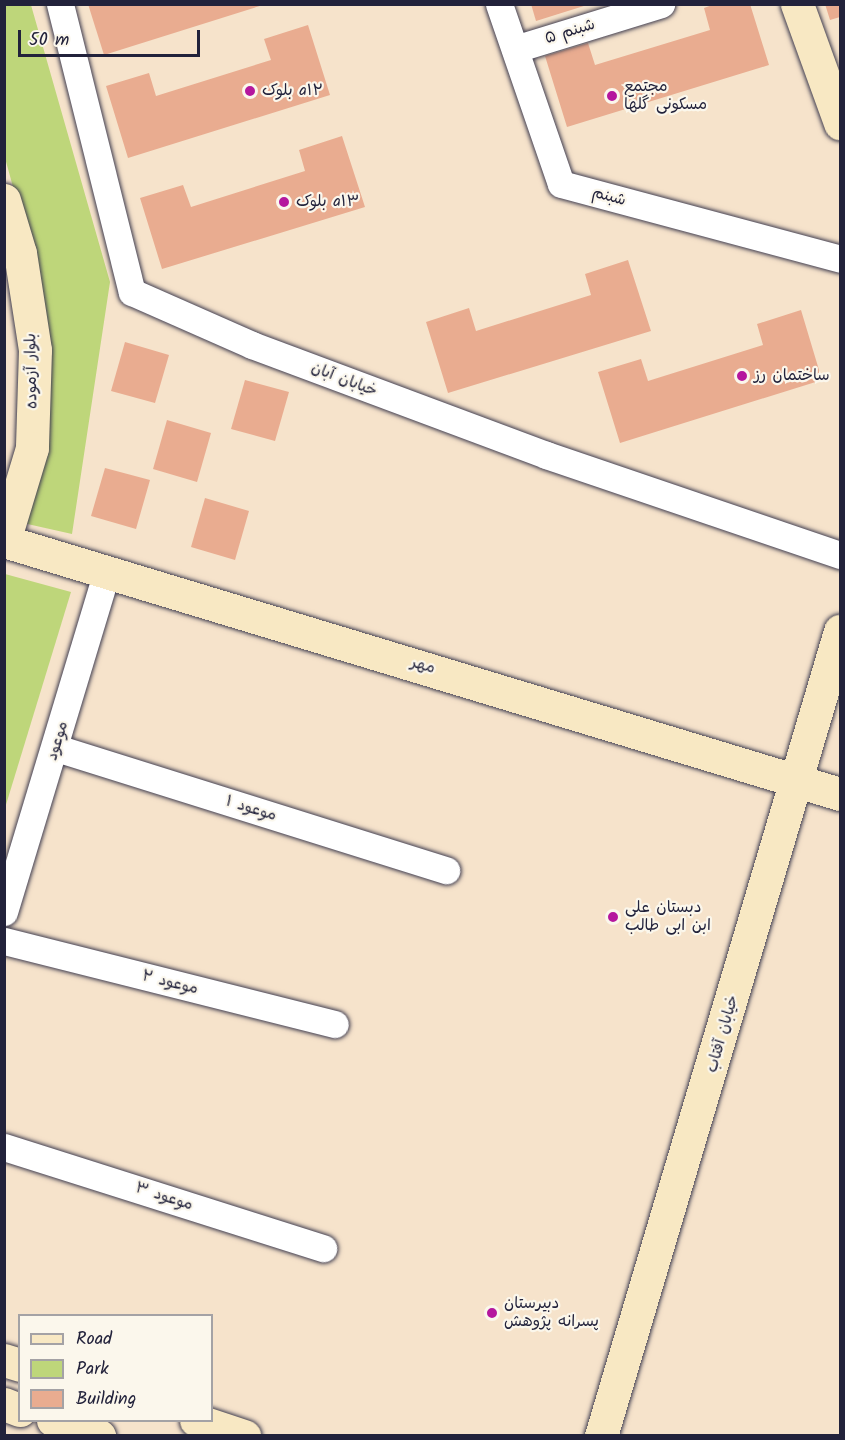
<!DOCTYPE html>
<html>
<head>
<meta charset="utf-8">
<style>
  body { margin:0 }
  #map { position:relative; width:845px; height:1440px; overflow:hidden; background:#f6e3cb; font-family:Kalam,"Playpen Sans Arabic",sans-serif }
  div>[style] { position:absolute }
  [style*='--x'] { left:calc(var(--x)*1px); top:calc(var(--y)*1px); width:calc(var(--w)*1px); rotate:calc(var(--a)*1deg) }
  .green>* { inset:0; background:#bed67a }
  .building>* { inset:0; background:#e9ac90 }
  .roads { filter:drop-shadow(0 0 2px #423f51) drop-shadow(0 0 2px #423f51) }
  .street>* { height:27px; margin:-13.5px; padding:0 13.5px; transform-origin:13.5px; border-radius:13.5px; background:#fff }
  .secondary>* { height:33px; margin:-16.5px; padding:0 16.5px; transform-origin:16.5px; border-radius:16.5px; background:#f8e8c3 }
  .dots>* { width:16px; height:16px; translate:-50% -50%; box-sizing:border-box; border:3px solid #fbf7ec; border-radius:50% }
  span { translate:-50% -50%; white-space:nowrap; text-align:center; line-height:1.15; -webkit-text-stroke:4.5px #fbf7ec; paint-order:stroke }
  .street-label { font-size:16px; color:#22223b }
  .poi-label { font-size:16px; color:#22223b }
  .left { translate:0 -50%; text-align:left }
  .frame { position:absolute; inset:0; border:6px solid #22223b; pointer-events:none }
  .legend { position:absolute; left:18px; top:1314px; width:195px; height:108px; box-sizing:border-box; background:#fbf7ec; border:2px solid #a4a2a5; margin:0; padding:8px 10px; list-style:none; font-size:18px; color:#22223b }
  .legend li { display:flex; align-items:center; gap:12px; height:30px }
  .legend b { width:30px; border:2px solid #a4a2a5 }
  .scale { position:absolute; left:18px; top:30px; width:182px; height:27px; box-sizing:border-box; border:3px solid #22223b; border-top:0; padding-left:8px; font-size:18px; line-height:21px; white-space:nowrap; color:#22223b; -webkit-text-stroke:4px #fbf7ec; paint-order:stroke }
</style>
</head>
<body>
<div id="map">
  <div class="green">
    <i style="clip-path:polygon(5px 5px,31px 5px,110px 282px,72px 534px,23px 523px,18px 205px,5px 158px)"></i>
    <i style="clip-path:polygon(5px 574px,71px 592px,5px 808px,4px 577px)"></i>
  </div>
  <div class="building">
    <i style="clip-path:polygon(88px 4px,263px 4px,263px 5px,104px 55px)"></i>
    <i style="clip-path:polygon(531px 4px,587px 4px,587px 5px,536px 21px)"></i>
    <i style="clip-path:polygon(715px 4px,750px 4px,769px 65px,567px 127px,545px 56px,588px 43px,595px 65px,710px 30px,704px 8px)"></i>
    <i style="clip-path:polygon(825px 4px,840px 4px,840px 17px,830px 20px)"></i>
    <i style="clip-path:polygon(308px 25px,330px 95px,128px 158px,106px 86px,149px 73px,156px 96px,271px 60px,264px 39px)"></i>
    <i style="clip-path:polygon(342px 136px,365px 207px,162px 269px,140px 198px,183px 185px,191px 207px,305px 171px,299px 150px)"></i>
    <i style="clip-path:polygon(628px 260px,651px 331px,448px 393px,426px 322px,469px 308px,476px 331px,591px 295px,585px 274px)"></i>
    <i style="clip-path:polygon(801px 310px,822px 380px,620px 443px,598px 372px,641px 359px,648px 381px,763px 345px,757px 324px)"></i>
    <i style="clip-path:polygon(125px 342px,169px 355px,155px 403px,111px 391px)"></i>
    <i style="clip-path:polygon(245px 380px,289px 392px,275px 441px,231px 429px)"></i>
    <i style="clip-path:polygon(167px 420px,211px 433px,197px 482px,153px 469px)"></i>
    <i style="clip-path:polygon(105px 468px,150px 480px,136px 529px,91px 516px)"></i>
    <i style="clip-path:polygon(205px 498px,249px 511px,235px 560px,191px 547px)"></i>
  </div>
  <div class="roads">
    <div class="street">
      <i style="--x:60;--y:4;--w:297;--a:76"></i>
      <i style="--x:132;--y:292;--w:131;--a:23.8"></i>
      <i style="--x:252;--y:345;--w:314;--a:20.5"></i>
      <i style="--x:546;--y:455;--w:311;--a:18.8"></i>
      <i style="--x:499;--y:4;--w:190;--a:71"></i>
      <i style="--x:561;--y:184;--w:289;--a:15"></i>
      <i style="--x:515;--y:49;--w:153;--a:-17.1"></i>
      <i style="--x:56;--y:748;--w:409;--a:17.4"></i>
      <i style="--x:4;--y:912;--w:357;--a:-73.2"></i>
      <i style="--x:4;--y:941;--w:341;--a:14.1"></i>
      <i style="--x:4;--y:1147;--w:335;--a:17.6"></i>
    </div>
    <div class="secondary">
      <i style="--x:797;--y:4;--w:127;--a:70.1"></i>
      <i style="--x:4;--y:200;--w:55;--a:73.2"></i>
      <i style="--x:20;--y:253;--w:98;--a:81.2"></i>
      <i style="--x:35;--y:350;--w:98;--a:91.8"></i>
      <i style="--x:32;--y:448;--w:97;--a:106.8"></i>
      <i style="--x:4;--y:541;--w:873;--a:16.84"></i>
      <i style="--x:4;--y:1360;--w:17;--a:17"></i>
      <i style="--x:4;--y:1404;--w:17;--a:21"></i>
      <i style="--x:53;--y:1420;--w:49;--a:19.2"></i>
      <i style="--x:196;--y:1420;--w:51;--a:18.4"></i>
      <i style="--x:601;--y:1436;--w:840;--a:-73.46"></i>
    </div>
  </div>
  <div class="dots">
    <i style="left:250px;top:91px;background:#b5179e"></i>
    <i style="left:612px;top:96px;background:#b5179e"></i>
    <i style="left:284px;top:202px;background:#b5179e"></i>
    <i style="left:742px;top:376px;background:#b5179e"></i>
    <i style="left:613px;top:917px;background:#b5179e"></i>
    <i style="left:492px;top:1313px;background:#b5179e"></i>
  </div>
  <div class="street-label">
    <span style="left:570px;top:32px;rotate:-17deg">شبنم ۵</span>
    <span style="left:609px;top:197px;rotate:15deg">شبنم</span>
    <span style="left:32px;top:371px;rotate:-91deg">بلوار آزموده</span>
    <span style="left:344px;top:380px;rotate:21deg">خیابان آبان</span>
    <span style="left:423px;top:666px;rotate:17deg">مهر</span>
    <span style="left:58px;top:741px;rotate:-73deg">موعود</span>
    <span style="left:251px;top:809px;rotate:17deg">موعود ۱</span>
    <span style="left:170px;top:983px;rotate:14deg">موعود ۲</span>
    <span style="left:723px;top:1034px;rotate:-74deg">خیابان آفتاب</span>
    <span style="left:164px;top:1197px;rotate:18deg">موعود ۳</span>
  </div>
  <div class="poi-label">
    <span class="left" style="left:624px;top:96px">مجتمع<br>مسکونی گلها</span>
    <span class="left" style="left:262px;top:91px">بلوک a۱۲</span>
    <span class="left" style="left:296px;top:202px">بلوک a۱۳</span>
    <span class="left" style="left:754px;top:376px">ساختمان رز</span>
    <span class="left" style="left:625px;top:917px">دبستان علی<br>ابن ابی طالب</span>
    <span class="left" style="left:504px;top:1313px">دبیرستان<br>پسرانه پژوهش</span>
  </div>
  <div class="frame"></div>
  <ul class="legend">
  <li><b style="height:8px;background:#f8e8c3"></b>Road</li>
  <li><b style="height:16px;background:#bed67a"></b>Park</li>
  <li><b style="height:16px;background:#e9ac90"></b>Building</li>
  </ul>
  <div class="scale">50 m</div>
</div>
</body>
</html>
